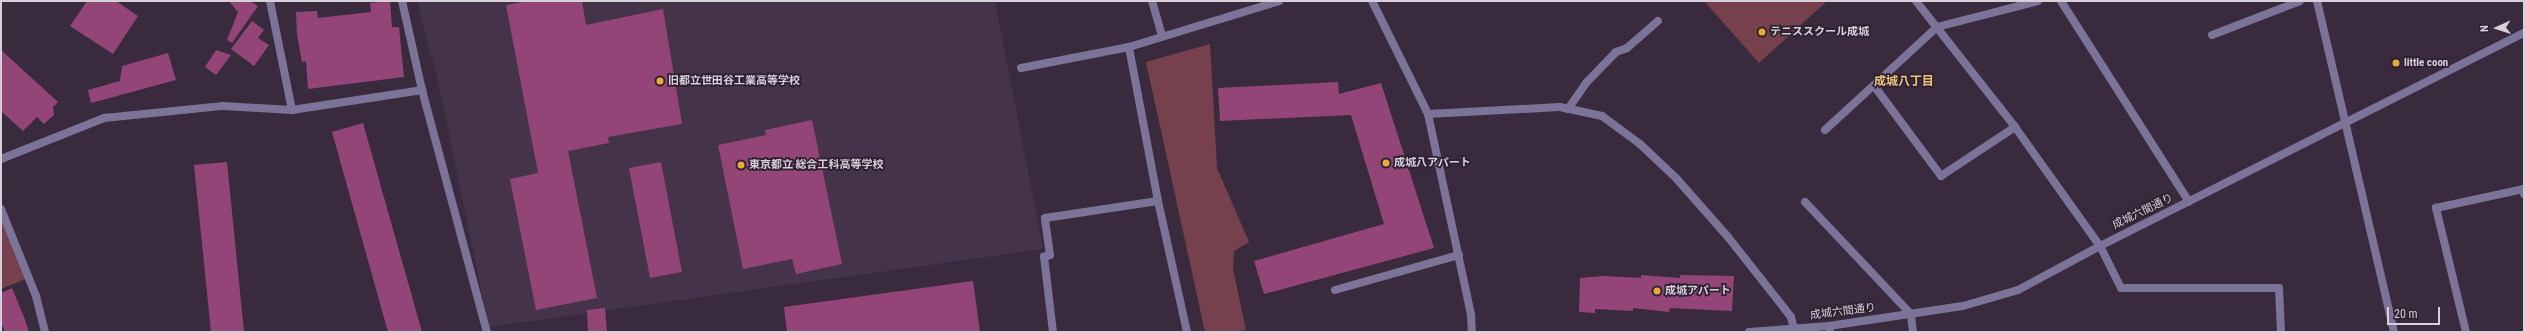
<!DOCTYPE html>
<html>
<head>
<meta charset="utf-8">
<style>
  body { margin:0 }
  #map { position:relative; width:2525px; height:333px; overflow:hidden; background:#392b3d; font-family:"Roboto Condensed","Noto Sans JP",sans-serif }
  div>[style] { position:absolute }
  [style*='--x'] { left:calc(var(--x)*1px); top:calc(var(--y)*1px); width:calc(var(--w)*1px); rotate:calc(var(--a)*1deg) }
  .built>* { inset:0; background:#45334a }
  .green>* { inset:0; background:#76414c }
  .building>* { inset:0; background:#944578 }
  .service>* { height:8px; margin:-4px; padding:0 4px; transform-origin:4px; border-radius:4px; background:#7b7398 }
  .minor>* { height:8px; margin:-4px; padding:0 4px; transform-origin:4px; border-radius:4px; background:#7b7398 }
  .tertiary>* { height:8px; margin:-4px; padding:0 4px; transform-origin:4px; border-radius:4px; background:#7b7398 }
  .dots>* { width:11px; height:11px; translate:-50% -50%; box-sizing:border-box; border:2px solid #2e2132; border-radius:50% }
  span { translate:-50% -50%; white-space:nowrap; text-align:center; line-height:1.15; -webkit-text-stroke:3.5px #2e2132; paint-order:stroke }
  .poi-label { font-size:11px; color:#d7cfda; font-weight:700 }
  .left { translate:0 -50%; text-align:left }
  .street-label { font-size:11px; color:#d7cfda }
  .neighbourhood-label { font-size:12px; color:#ebc37c; font-weight:700 }
  .frame { position:absolute; inset:0; border:2px solid #d7cfda; pointer-events:none }
  .north { position:absolute; left:2477px; top:8px; width:40px; height:40px; -webkit-text-stroke:3px #2e2132; paint-order:stroke; rotate:267deg; font-size:11px; font-weight:700; line-height:16px; text-align:center; color:#d7cfda }
  .north::after { content:''; display:block; margin:auto; width:14px; height:18px; background:#d7cfda; clip-path:polygon(50% 0,100% 100%,50% 72%,0 100%) }
  .scale { position:absolute; left:2387px; top:307px; width:53px; height:18px; box-sizing:border-box; border:2px solid #d7cfda; border-top:0; padding-left:5px; font-size:12px; line-height:14px; white-space:nowrap; color:#d7cfda; -webkit-text-stroke:3px #2e2132; paint-order:stroke }
</style>
</head>
<body>
<div id="map">
  <div class="built">
    <i style="clip-path:polygon(417px 1px,995px 1px,1043px 249px,489px 327px,438px 81px)"></i>
  </div>
  <div class="green">
    <i style="clip-path:polygon(1704px 1px,1827px 1px,1759px 63px)"></i>
    <i style="clip-path:polygon(1210px 44px,1217px 168px,1249px 242px,1234px 251px,1233px 269px,1246px 330px,1232px 332px,1205px 332px,1146px 62px)"></i>
    <i style="clip-path:polygon(1px 214px,28px 278px,1px 289px)"></i>
  </div>
  <div class="building">
    <i style="clip-path:polygon(87px 1px,116px 1px,138px 16px,113px 54px,70px 26px)"></i>
    <i style="clip-path:polygon(229px 1px,250px 1px,258px 6px,232px 43px,227px 40px,238px 12px)"></i>
    <i style="clip-path:polygon(390px 1px,392px 27px,399px 27px,404px 77px,308px 89px,306px 61px,302px 62px,297px 35px,296px 12px,317px 11px,318px 18px,371px 12px,370px 3px)"></i>
    <i style="clip-path:polygon(528px 1px,582px 1px,586px 25px,663px 9px,682px 124px,608px 137px,609px 143px,568px 151px,597px 298px,536px 310px,510px 179px,538px 173px,506px 5px)"></i>
    <i style="clip-path:polygon(252px 21px,264px 30px,258px 38px,269px 45px,254px 66px,231px 49px)"></i>
    <i style="clip-path:polygon(1px 50px,58px 102px,53px 107px,54px 115px,44px 124px,37px 117px,23px 131px,1px 111px)"></i>
    <i style="clip-path:polygon(216px 50px,231px 55px,216px 75px,205px 67px)"></i>
    <i style="clip-path:polygon(168px 53px,176px 80px,91px 103px,88px 90px,120px 81px,122px 66px)"></i>
    <i style="clip-path:polygon(1338px 82px,1339px 94px,1381px 83px,1434px 248px,1264px 294px,1254px 261px,1384px 224px,1351px 115px,1220px 121px,1218px 88px)"></i>
    <i style="clip-path:polygon(812px 120px,842px 264px,796px 274px,792px 259px,743px 269px,718px 145px,766px 135px,765px 130px)"></i>
    <i style="clip-path:polygon(363px 123px,422px 332px,388px 332px,332px 132px)"></i>
    <i style="clip-path:polygon(227px 162px,244px 332px,211px 332px,194px 165px)"></i>
    <i style="clip-path:polygon(661px 162px,682px 272px,650px 278px,629px 168px)"></i>
    <i style="clip-path:polygon(1641px 275px,1680px 278px,1680px 275px,1734px 276px,1732px 311px,1670px 308px,1669px 312px,1633px 308px,1633px 311px,1595px 309px,1595px 313px,1579px 312px,1580px 278px,1603px 276px,1641px 278px)"></i>
    <i style="clip-path:polygon(973px 281px,980px 332px,787px 332px,784px 307px)"></i>
    <i style="clip-path:polygon(12px 288px,24px 317px,29px 332px,5px 332px,1px 322px,1px 293px)"></i>
    <i style="clip-path:polygon(605px 308px,607px 332px,588px 332px,587px 310px)"></i>
  </div>
  <div class="service">
    <i style="--x:2212;--y:35;--w:94;--a:-21.1"></i>
    <i style="--x:1021;--y:68;--w:110;--a:-11"></i>
    <i style="--x:1875;--y:87;--w:111;--a:53.4"></i>
    <i style="--x:1941;--y:176;--w:89;--a:-33.5"></i>
    <i style="--x:1568;--y:109;--w:32;--a:-55"></i>
    <i style="--x:1586;--y:83;--w:43;--a:-45.9"></i>
    <i style="--x:1616;--y:52;--w:12;--a:-20"></i>
    <i style="--x:1627;--y:48;--w:41;--a:-41.1"></i>
    <i style="--x:1805;--y:202;--w:154;--a:46.6"></i>
    <i style="--x:2100;--y:246;--w:47;--a:63.4"></i>
    <i style="--x:2121;--y:288;--w:158;--a:0"></i>
    <i style="--x:2279;--y:288;--w:44;--a:87.4"></i>
    <i style="--x:1335;--y:290;--w:129;--a:-15.8"></i>
    <i style="--x:1053;--y:332;--w:76;--a:-96.8"></i>
    <i style="--x:1044;--y:257;--w:6;--a:-18"></i>
    <i style="--x:1050;--y:255;--w:37;--a:-98"></i>
    <i style="--x:1045;--y:218;--w:114;--a:-8.6"></i>
    <i style="--x:2466;--y:332;--w:128;--a:-103.6"></i>
    <i style="--x:2436;--y:208;--w:89;--a:-12.3"></i>
  </div>
  <div class="minor">
    <i style="--x:270;--y:1;--w:111;--a:78.6"></i>
    <i style="--x:402;--y:1;--w:91;--a:77.3"></i>
    <i style="--x:422;--y:90;--w:251;--a:75"></i>
    <i style="--x:1152;--y:1;--w:36;--a:74"></i>
    <i style="--x:1372;--y:1;--w:126;--a:63.6"></i>
    <i style="--x:1428;--y:114;--w:206;--a:77.9"></i>
    <i style="--x:1471;--y:315;--w:17;--a:87"></i>
    <i style="--x:1916;--y:1;--w:160;--a:51.8"></i>
    <i style="--x:2015;--y:127;--w:146;--a:54.5"></i>
    <i style="--x:2061;--y:1;--w:238;--a:57.5"></i>
    <i style="--x:2317;--y:1;--w:340;--a:76.9"></i>
    <i style="--x:1428;--y:114;--w:132;--a:-3"></i>
    <i style="--x:1560;--y:107;--w:43;--a:12.1"></i>
    <i style="--x:1602;--y:116;--w:47;--a:36.4"></i>
    <i style="--x:1640;--y:144;--w:50;--a:43.4"></i>
    <i style="--x:1676;--y:178;--w:79;--a:48.6"></i>
    <i style="--x:1728;--y:237;--w:90;--a:51.7"></i>
    <i style="--x:1784;--y:308;--w:11;--a:52"></i>
    <i style="--x:1791;--y:317;--w:12;--a:76"></i>
    <i style="--x:1825;--y:130;--w:152;--a:-42.6"></i>
    <i style="--x:1937;--y:27;--w:104;--a:-14.4"></i>
    <i style="--x:1;--y:159;--w:111;--a:-21.7"></i>
    <i style="--x:104;--y:118;--w:120;--a:-5.8"></i>
    <i style="--x:223;--y:106;--w:69;--a:3.3"></i>
    <i style="--x:292;--y:110;--w:132;--a:-8.7"></i>
    <i style="--x:2523;--y:189;--w:5;--a:79"></i>
    <i style="--x:1;--y:209;--w:94;--a:68.1"></i>
    <i style="--x:36;--y:296;--w:37;--a:76"></i>
    <i style="--x:1911;--y:314;--w:18;--a:84"></i>
    <i style="--x:1187;--y:332;--w:134;--a:-102.5"></i>
    <i style="--x:1158;--y:201;--w:157;--a:-100.7"></i>
    <i style="--x:1129;--y:47;--w:157;--a:-17"></i>
    <i style="--x:1749;--y:332;--w:80;--a:-4.3"></i>
    <i style="--x:1829;--y:326;--w:6;--a:81"></i>
  </div>
  <div class="tertiary">
    <i style="--x:1829;--y:326;--w:135;--a:-8.5"></i>
    <i style="--x:1963;--y:306;--w:57;--a:-16.2"></i>
    <i style="--x:2018;--y:290;--w:93;--a:-28.2"></i>
    <i style="--x:2100;--y:246;--w:474;--a:-26.7"></i>
  </div>
  <div class="dots">
    <i style="left:1762px;top:32px;background:#e7ac36"></i>
    <i style="left:2396px;top:63px;background:#e7ac36"></i>
    <i style="left:660px;top:81px;background:#e7ac36"></i>
    <i style="left:1386px;top:163px;background:#e7ac36"></i>
    <i style="left:741px;top:165px;background:#e7ac36"></i>
    <i style="left:1657px;top:291px;background:#e7ac36"></i>
  </div>
  <div class="poi-label">
    <span class="left" style="left:1770px;top:32px">テニススクール成城</span>
    <span class="left" style="left:2404px;top:63px">little coon</span>
    <span class="left" style="left:668px;top:81px">旧都立世田谷工業高等学校</span>
    <span class="left" style="left:1394px;top:163px">成城八アパート</span>
    <span class="left" style="left:749px;top:165px">東京都立 総合工科高等学校</span>
    <span class="left" style="left:1665px;top:291px">成城アパート</span>
  </div>
  <div class="street-label">
    <span style="left:2143px;top:212px;rotate:-26deg">成城六間通り</span>
    <span style="left:1843px;top:312px;rotate:-7deg">成城六間通り</span>
  </div>
  <div class="neighbourhood-label">
    <span style="left:1904px;top:82px">成城八丁目</span>
  </div>
  <div class="frame"></div>
  <div class="north">N</div>
  <div class="scale">20 m</div>
</div>
</body>
</html>
